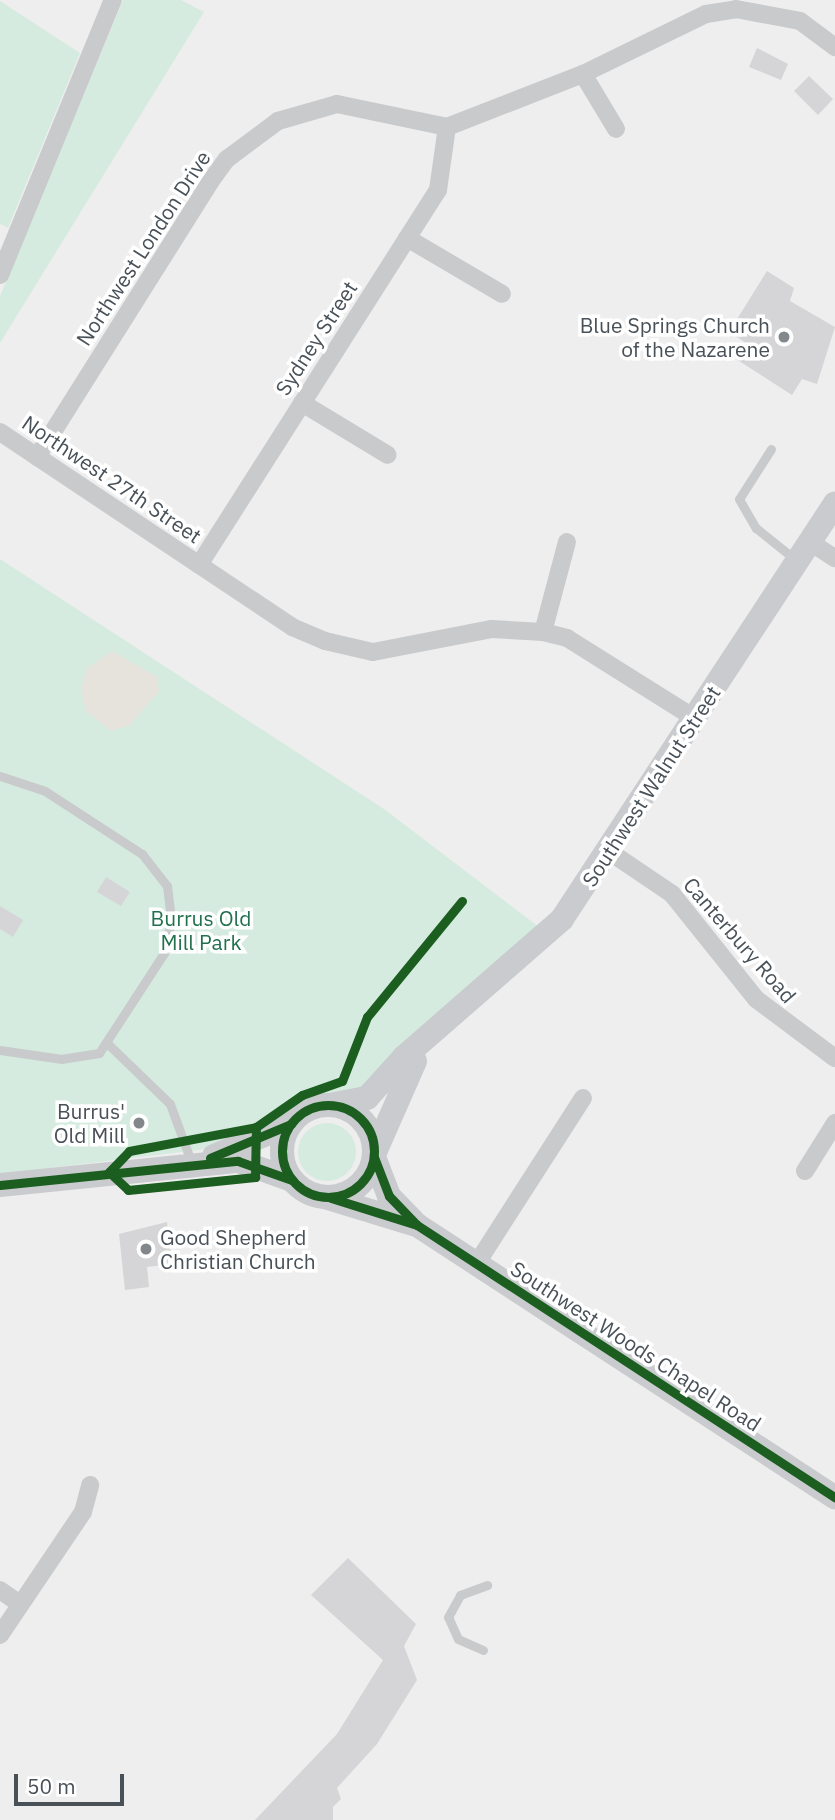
<!DOCTYPE html>
<html>
<head>
<meta charset="utf-8">
<style>
  body { margin:0 }
  #map { position:relative; width:835px; height:1820px; overflow:hidden; background:#efeeee; font-family:"IBM Plex Sans",sans-serif }
  div>[style] { position:absolute }
  [style*='--x'] { left:calc(var(--x)*1px); top:calc(var(--y)*1px); width:calc(var(--w)*1px); rotate:calc(var(--a)*1deg) }
  .green>* { inset:0; background:#d5ebdf }
  .round { border-radius:50% }
  .sand>* { inset:0; background:#e6e3dd }
  .building>* { inset:0; background:#d5d5d7 }
  .lane>* { height:9px; margin:-4.5px; padding:0 4.5px; transform-origin:4.5px; border-radius:4.5px; background:#c9cacc }
  .street>* { height:18px; margin:-9px; padding:0 9px; transform-origin:9px; border-radius:9px; background:#c9cacc }
  .secondary>* { height:24px; margin:-12px; padding:0 12px; transform-origin:12px; border-radius:12px; background:#c9cbce }
  .secondary>.ring { margin:-12px; padding:0; box-sizing:content-box; background:none; border:24px solid #c9cbce; border-radius:50% }
  .cycleway>* { height:9px; margin:-4.5px; padding:0 4.5px; transform-origin:4.5px; border-radius:4.5px; background:#1b5e20 }
  .cycleway>.ring { margin:-4.5px; padding:0; box-sizing:content-box; background:none; border:9px solid #1b5e20; border-radius:50% }
  .dots>* { width:19px; height:19px; translate:-50% -50%; box-sizing:border-box; border:4px solid #fff; border-radius:50% }
  span { translate:-50% -50%; white-space:nowrap; text-align:center; line-height:1.15; -webkit-text-stroke:7px #fff; paint-order:stroke }
  .street-label { font-size:21px; color:#485058 }
  .poi-label { font-size:21px; color:#485058 }
  .right { translate:-100% -50%; text-align:right }
  .left { translate:0 -50%; text-align:left }
  .park-label { font-size:21px; color:#21714c }
  .scale { position:absolute; left:14px; top:1774px; width:110px; height:32px; box-sizing:border-box; border:4px solid #485058; border-top:0; padding-left:9px; font-size:21px; line-height:24px; white-space:nowrap; color:#485058; -webkit-text-stroke:5px #fff; paint-order:stroke }
</style>
</head>
<body>
<div id="map">
  <div class="green">
    <i style="clip-path:polygon(123px 0,181px 0,204px 12px,0 343px,0 296px)"></i>
    <i style="clip-path:polygon(0 1px,80px 53px,8px 228px,0 224px)"></i>
    <i style="clip-path:polygon(0 559px,384px 809px,539px 927px,376px 1084px,304px 1107px,276px 1126px,215px 1148px,0 1174px)"></i>
    <i class="round" style="left:298px;top:1123px;width:58px;height:58px"></i>
  </div>
  <div class="sand">
    <i style="clip-path:polygon(112px 651px,157px 677px,159px 691px,130px 725px,111px 731px,86px 711px,81px 688px,87px 668px)"></i>
  </div>
  <div class="building">
    <i style="clip-path:polygon(757px 48px,788px 64px,781px 80px,749px 67px)"></i>
    <i style="clip-path:polygon(809px 76px,833px 99px,818px 115px,794px 91px)"></i>
    <i style="clip-path:polygon(767px 271px,794px 288px,790px 301px,835px 327px,817px 384px,802px 379px,792px 395px,736px 359px,746px 343px,729px 332px)"></i>
    <i style="clip-path:polygon(106px 877px,130px 892px,121px 906px,97px 892px)"></i>
    <i style="clip-path:polygon(0 906px,23px 920px,13px 937px,0 929px)"></i>
    <i style="clip-path:polygon(167px 1222px,172px 1264px,147px 1267px,149px 1287px,125px 1290px,119px 1234px)"></i>
    <i style="clip-path:polygon(348px 1558px,416px 1624px,404px 1646px,417px 1680px,377px 1744px,337px 1788px,341px 1799px,333px 1807px,333px 1820px,255px 1820px,337px 1734px,383px 1660px,311px 1595px)"></i>
  </div>
  <div class="lane">
    <i style="--x:771;--y:449;--w:59;--a:122.6"></i>
    <i style="--x:739;--y:499;--w:34;--a:60"></i>
    <i style="--x:756;--y:528;--w:51;--a:38.7"></i>
    <i style="--x:0;--y:776;--w:47;--a:18.4"></i>
    <i style="--x:45;--y:791;--w:116;--a:33"></i>
    <i style="--x:142;--y:854;--w:41;--a:52"></i>
    <i style="--x:167;--y:886;--w:35;--a:83"></i>
    <i style="--x:171;--y:921;--w:33;--a:102"></i>
    <i style="--x:164;--y:953;--w:119;--a:123"></i>
    <i style="--x:99;--y:1053;--w:37;--a:171"></i>
    <i style="--x:62;--y:1059;--w:63;--a:-171.7"></i>
    <i style="--x:109;--y:1045;--w:85;--a:44"></i>
    <i style="--x:170;--y:1104;--w:64;--a:69.9"></i>
    <i style="--x:483;--y:1650;--w:27;--a:-156"></i>
    <i style="--x:458;--y:1639;--w:24;--a:-114"></i>
    <i style="--x:448;--y:1617;--w:25;--a:-61"></i>
    <i style="--x:460;--y:1595;--w:29;--a:-20"></i>
  </div>
  <div class="street">
    <i style="--x:583;--y:74;--w:64;--a:59"></i>
    <i style="--x:407;--y:238;--w:110;--a:30.5"></i>
    <i style="--x:0;--y:275;--w:297;--a:-67.7"></i>
    <i style="--x:302;--y:403;--w:100;--a:31.2"></i>
    <i style="--x:0;--y:432;--w:351;--a:33.7"></i>
    <i style="--x:292;--y:627;--w:36;--a:23"></i>
    <i style="--x:325;--y:641;--w:49;--a:12.9"></i>
    <i style="--x:373;--y:652;--w:120;--a:-11"></i>
    <i style="--x:491;--y:629;--w:52;--a:3.3"></i>
    <i style="--x:543;--y:632;--w:25;--a:14"></i>
    <i style="--x:567;--y:638;--w:152;--a:32.1"></i>
    <i style="--x:37;--y:457;--w:325;--a:-57.8"></i>
    <i style="--x:210;--y:182;--w:29;--a:-54"></i>
    <i style="--x:227;--y:159;--w:64;--a:-36.7"></i>
    <i style="--x:278;--y:121;--w:61;--a:-16.1"></i>
    <i style="--x:337;--y:104;--w:112;--a:11.8"></i>
    <i style="--x:447;--y:127;--w:146;--a:-21.3"></i>
    <i style="--x:583;--y:74;--w:137;--a:-26"></i>
    <i style="--x:706;--y:14;--w:30;--a:-9"></i>
    <i style="--x:736;--y:9;--w:65;--a:10.6"></i>
    <i style="--x:800;--y:21;--w:44;--a:36.6"></i>
    <i style="--x:810;--y:542;--w:30;--a:33"></i>
    <i style="--x:199;--y:565;--w:445;--a:-57.5"></i>
    <i style="--x:438;--y:190;--w:64;--a:-81.9"></i>
    <i style="--x:543;--y:632;--w:93;--a:-75.1"></i>
    <i style="--x:610;--y:852;--w:75;--a:34.1"></i>
    <i style="--x:672;--y:894;--w:134;--a:51.3"></i>
    <i style="--x:756;--y:999;--w:99;--a:36.8"></i>
    <i style="--x:805;--y:1171;--w:57;--a:-58"></i>
    <i style="--x:477;--y:1263;--w:196;--a:-57.3"></i>
    <i style="--x:0;--y:1590;--w:24;--a:35"></i>
    <i style="--x:0;--y:1635;--w:148;--a:-56"></i>
    <i style="--x:83;--y:1512;--w:28;--a:-75"></i>
  </div>
  <div class="secondary">
    <i style="--x:330;--y:1105;--w:38;--a:-11"></i>
    <i style="--x:367;--y:1098;--w:55;--a:-47.9"></i>
    <i style="--x:404;--y:1057;--w:210;--a:-41.1"></i>
    <i style="--x:562;--y:919;--w:497;--a:-56.7"></i>
    <i class="ring" style="left:282px;top:1105px;width:68px;height:68px"></i>
    <i style="--x:376;--y:1150;--w:97;--a:-66.3"></i>
    <i style="--x:214;--y:1156;--w:83;--a:-22.6"></i>
    <i style="--x:374;--y:1157;--w:42;--a:69"></i>
    <i style="--x:389;--y:1196;--w:40;--a:46"></i>
    <i style="--x:417;--y:1225;--w:499;--a:33.1"></i>
    <i style="--x:0;--y:1185;--w:239;--a:-5.8"></i>
    <i style="--x:238;--y:1161;--w:57;--a:19.4"></i>
    <i style="--x:328;--y:1198;--w:89;--a:17"></i>
  </div>
  <div class="cycleway">
    <i class="ring" style="left:282px;top:1105px;width:83px;height:83px"></i>
    <i style="--x:374;--y:1157;--w:42;--a:69"></i>
    <i style="--x:389;--y:1196;--w:40;--a:46"></i>
    <i style="--x:417;--y:1225;--w:499;--a:33.1"></i>
    <i style="--x:210;--y:1158;--w:88;--a:-22.8"></i>
    <i style="--x:109;--y:1172;--w:29;--a:-46"></i>
    <i style="--x:129;--y:1151;--w:129;--a:-10.7"></i>
    <i style="--x:256;--y:1127;--w:56;--a:-34.8"></i>
    <i style="--x:302;--y:1095;--w:42;--a:-19.3"></i>
    <i style="--x:342;--y:1081;--w:69;--a:-68.7"></i>
    <i style="--x:367;--y:1017;--w:150;--a:-50.7"></i>
    <i style="--x:109;--y:1172;--w:26;--a:43"></i>
    <i style="--x:128;--y:1190;--w:128;--a:-5.8"></i>
    <i style="--x:255;--y:1177;--w:50;--a:-88.9"></i>
    <i style="--x:0;--y:1185;--w:239;--a:-5.8"></i>
    <i style="--x:238;--y:1161;--w:57;--a:19.4"></i>
    <i style="--x:331;--y:1198;--w:90;--a:17.4"></i>
  </div>
  <div class="dots">
    <i style="left:784px;top:337px;background:#82878c"></i>
    <i style="left:139px;top:1123px;background:#82878c"></i>
    <i style="left:146px;top:1249px;background:#82878c"></i>
  </div>
  <div class="street-label">
    <span style="left:143px;top:248px;rotate:-57deg">Northwest London Drive</span>
    <span style="left:316px;top:338px;rotate:-57deg">Sydney Street</span>
    <span style="left:112px;top:479px;rotate:34deg">Northwest 27th Street</span>
    <span style="left:651px;top:786px;rotate:-57deg">Southwest Walnut Street</span>
    <span style="left:740px;top:940px;rotate:49deg">Canterbury Road</span>
    <span style="left:636px;top:1346px;rotate:33deg">Southwest Woods Chapel Road</span>
  </div>
  <div class="poi-label">
    <span class="right" style="left:770px;top:337px">Blue Springs Church<br>of the Nazarene</span>
    <span class="right" style="left:125px;top:1123px">Burrus'<br>Old Mill</span>
    <span class="left" style="left:160px;top:1249px">Good Shepherd<br>Christian Church</span>
  </div>
  <div class="park-label">
    <span style="left:201px;top:930px">Burrus Old<br>Mill Park</span>
  </div>
  <div class="scale">50 m</div>
</div>
</body>
</html>
